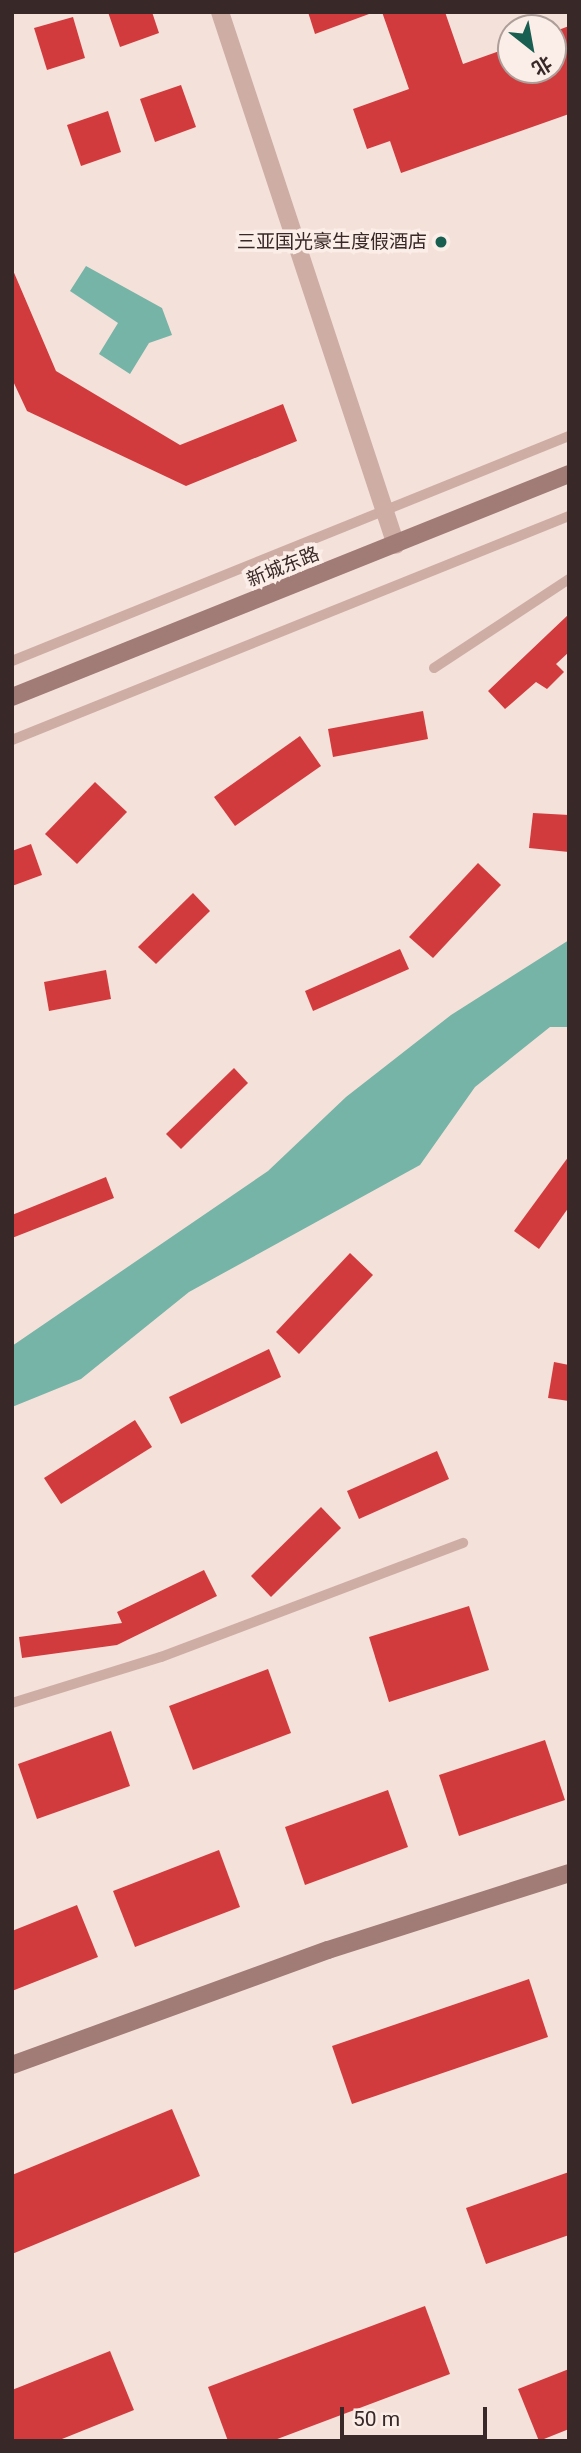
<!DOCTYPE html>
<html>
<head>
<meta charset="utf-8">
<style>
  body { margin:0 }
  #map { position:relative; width:581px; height:2453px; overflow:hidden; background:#f4e1da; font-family:Roboto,"Noto Sans SC",sans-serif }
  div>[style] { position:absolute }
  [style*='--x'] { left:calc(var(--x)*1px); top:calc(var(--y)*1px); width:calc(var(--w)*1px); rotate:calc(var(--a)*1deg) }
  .water>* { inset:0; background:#76b4a7 }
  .building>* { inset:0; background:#d23b3d }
  .lane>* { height:10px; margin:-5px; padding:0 5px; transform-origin:5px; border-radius:5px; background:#ceada5 }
  .street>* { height:18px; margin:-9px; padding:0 9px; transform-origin:9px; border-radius:9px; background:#ceada5 }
  .secondary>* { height:18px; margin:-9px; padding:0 9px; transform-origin:9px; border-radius:9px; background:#a17b76 }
  .dots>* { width:19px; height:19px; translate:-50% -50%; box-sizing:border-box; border:4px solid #fbede7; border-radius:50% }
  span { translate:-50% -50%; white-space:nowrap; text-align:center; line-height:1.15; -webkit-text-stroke:7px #fbede7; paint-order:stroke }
  .poi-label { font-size:19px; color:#382827 }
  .right { translate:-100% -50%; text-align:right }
  .street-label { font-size:19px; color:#382827 }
  .frame { position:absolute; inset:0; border:14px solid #382827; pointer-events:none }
  .north { position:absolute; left:497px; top:14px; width:70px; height:70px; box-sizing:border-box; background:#fbede7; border:2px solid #ad9e9a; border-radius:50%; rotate:149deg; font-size:19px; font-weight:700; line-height:28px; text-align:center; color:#382827 }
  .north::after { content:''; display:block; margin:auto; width:24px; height:32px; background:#185e51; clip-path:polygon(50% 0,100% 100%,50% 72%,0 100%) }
  .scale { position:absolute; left:340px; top:2407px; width:147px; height:32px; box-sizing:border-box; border:4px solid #382827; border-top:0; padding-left:9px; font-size:21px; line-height:24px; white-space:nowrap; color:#382827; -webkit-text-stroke:5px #fbede7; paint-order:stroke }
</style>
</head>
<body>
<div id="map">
  <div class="water">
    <i style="clip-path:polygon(86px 266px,162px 308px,172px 335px,149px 343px,130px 374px,99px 354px,118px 323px,70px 291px)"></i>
    <i style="clip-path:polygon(569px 940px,569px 1027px,550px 1027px,475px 1087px,420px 1165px,189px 1292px,81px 1379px,12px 1407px,12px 1346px,268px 1171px,346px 1097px,451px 1015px)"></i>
  </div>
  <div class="building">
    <i style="clip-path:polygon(108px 12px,152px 12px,159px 33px,120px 47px)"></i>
    <i style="clip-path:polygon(308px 12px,368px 12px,369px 14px,315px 34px)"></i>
    <i style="clip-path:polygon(382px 12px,445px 12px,463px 64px,511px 47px,511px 70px,553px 70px,553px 32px,569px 26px,569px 114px,401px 173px,390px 141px,367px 149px,353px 109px,409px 89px)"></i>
    <i style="clip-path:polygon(73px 17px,85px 58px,47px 70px,34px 28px)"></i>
    <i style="clip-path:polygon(181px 85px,196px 127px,155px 142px,140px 99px)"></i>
    <i style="clip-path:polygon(108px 111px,121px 152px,81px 166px,67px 125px)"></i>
    <i style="clip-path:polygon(12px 268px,56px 371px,180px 445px,283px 404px,297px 441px,186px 486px,27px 411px,12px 379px)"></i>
    <i style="clip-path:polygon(569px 614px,569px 652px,556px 664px,564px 672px,547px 689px,536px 682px,505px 709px,488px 691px)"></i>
    <i style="clip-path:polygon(423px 711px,428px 739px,333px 757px,328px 729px)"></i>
    <i style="clip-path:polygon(300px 736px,321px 766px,235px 826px,214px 797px)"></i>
    <i style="clip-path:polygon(95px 782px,127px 812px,77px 864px,45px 834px)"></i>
    <i style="clip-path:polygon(533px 813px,569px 815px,569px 852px,529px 848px)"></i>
    <i style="clip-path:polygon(31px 844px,42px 875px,12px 886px,12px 851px)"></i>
    <i style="clip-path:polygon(478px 863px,501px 885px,433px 958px,409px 937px)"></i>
    <i style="clip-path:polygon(193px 893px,210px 911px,156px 964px,138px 947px)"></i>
    <i style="clip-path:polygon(400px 949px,409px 969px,313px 1011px,305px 991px)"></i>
    <i style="clip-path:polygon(106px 970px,111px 999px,49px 1011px,44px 982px)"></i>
    <i style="clip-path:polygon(234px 1068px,248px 1083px,181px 1149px,166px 1134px)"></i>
    <i style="clip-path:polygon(569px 1156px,569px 1207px,539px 1249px,514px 1231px)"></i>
    <i style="clip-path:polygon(106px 1177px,114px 1198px,12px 1238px,12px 1215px)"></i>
    <i style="clip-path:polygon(350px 1253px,373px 1275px,299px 1354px,276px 1332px)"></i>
    <i style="clip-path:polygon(269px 1349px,281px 1377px,181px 1424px,169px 1397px)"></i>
    <i style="clip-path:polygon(554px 1362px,569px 1365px,569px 1401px,548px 1398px)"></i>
    <i style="clip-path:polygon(135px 1420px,152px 1447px,61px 1504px,44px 1478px)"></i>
    <i style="clip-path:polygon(437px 1451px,449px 1479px,359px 1519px,347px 1491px)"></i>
    <i style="clip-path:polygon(321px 1507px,341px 1528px,271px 1597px,251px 1576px)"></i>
    <i style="clip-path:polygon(204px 1570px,217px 1596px,117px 1645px,22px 1658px,19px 1637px,122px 1623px,117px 1612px)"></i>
    <i style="clip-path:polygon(469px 1606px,489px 1670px,389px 1702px,369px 1637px)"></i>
    <i style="clip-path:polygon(268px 1669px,291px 1733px,193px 1770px,169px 1706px)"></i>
    <i style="clip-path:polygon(111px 1731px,130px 1786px,37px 1819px,18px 1764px)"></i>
    <i style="clip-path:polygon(545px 1740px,565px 1800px,459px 1836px,439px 1775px)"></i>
    <i style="clip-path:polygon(388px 1790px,408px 1847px,305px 1885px,285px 1827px)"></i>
    <i style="clip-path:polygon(219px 1850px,240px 1907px,135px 1947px,113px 1891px)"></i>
    <i style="clip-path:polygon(77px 1905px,98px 1957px,12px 1991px,12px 1931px)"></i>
    <i style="clip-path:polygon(529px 1979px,548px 2037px,352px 2104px,332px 2046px)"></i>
    <i style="clip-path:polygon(172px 2109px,200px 2176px,12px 2254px,12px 2175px)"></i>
    <i style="clip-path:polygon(569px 2172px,569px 2235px,486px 2264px,466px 2208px)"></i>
    <i style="clip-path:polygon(425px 2306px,450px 2374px,272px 2441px,228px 2441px,208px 2387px)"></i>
    <i style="clip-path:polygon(110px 2351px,134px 2410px,57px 2441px,12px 2441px,12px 2390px)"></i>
    <i style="clip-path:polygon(569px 2369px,569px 2429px,539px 2441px,518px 2389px)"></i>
  </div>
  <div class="lane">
    <i style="--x:12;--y:661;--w:601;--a:-22"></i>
    <i style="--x:434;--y:668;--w:162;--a:-33.4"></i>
    <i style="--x:12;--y:740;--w:600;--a:-21.91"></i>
    <i style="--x:12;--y:1703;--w:156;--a:-17.2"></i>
    <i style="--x:161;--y:1657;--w:323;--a:-20.7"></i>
  </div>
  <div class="street">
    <i style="--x:220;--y:12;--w:561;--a:71.73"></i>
  </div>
  <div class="secondary">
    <i style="--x:12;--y:697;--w:600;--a:-21.82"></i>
    <i style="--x:12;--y:2065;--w:336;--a:-20"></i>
    <i style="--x:328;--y:1950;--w:253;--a:-17.7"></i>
  </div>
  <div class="dots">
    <i style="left:441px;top:242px;background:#185e51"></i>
  </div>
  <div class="poi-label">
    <span class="right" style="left:427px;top:242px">三亚国光豪生度假酒店</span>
  </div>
  <div class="street-label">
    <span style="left:283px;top:567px;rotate:-22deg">新城东路</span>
  </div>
  <div class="frame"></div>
  <div class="north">北</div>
  <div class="scale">50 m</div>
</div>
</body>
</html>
